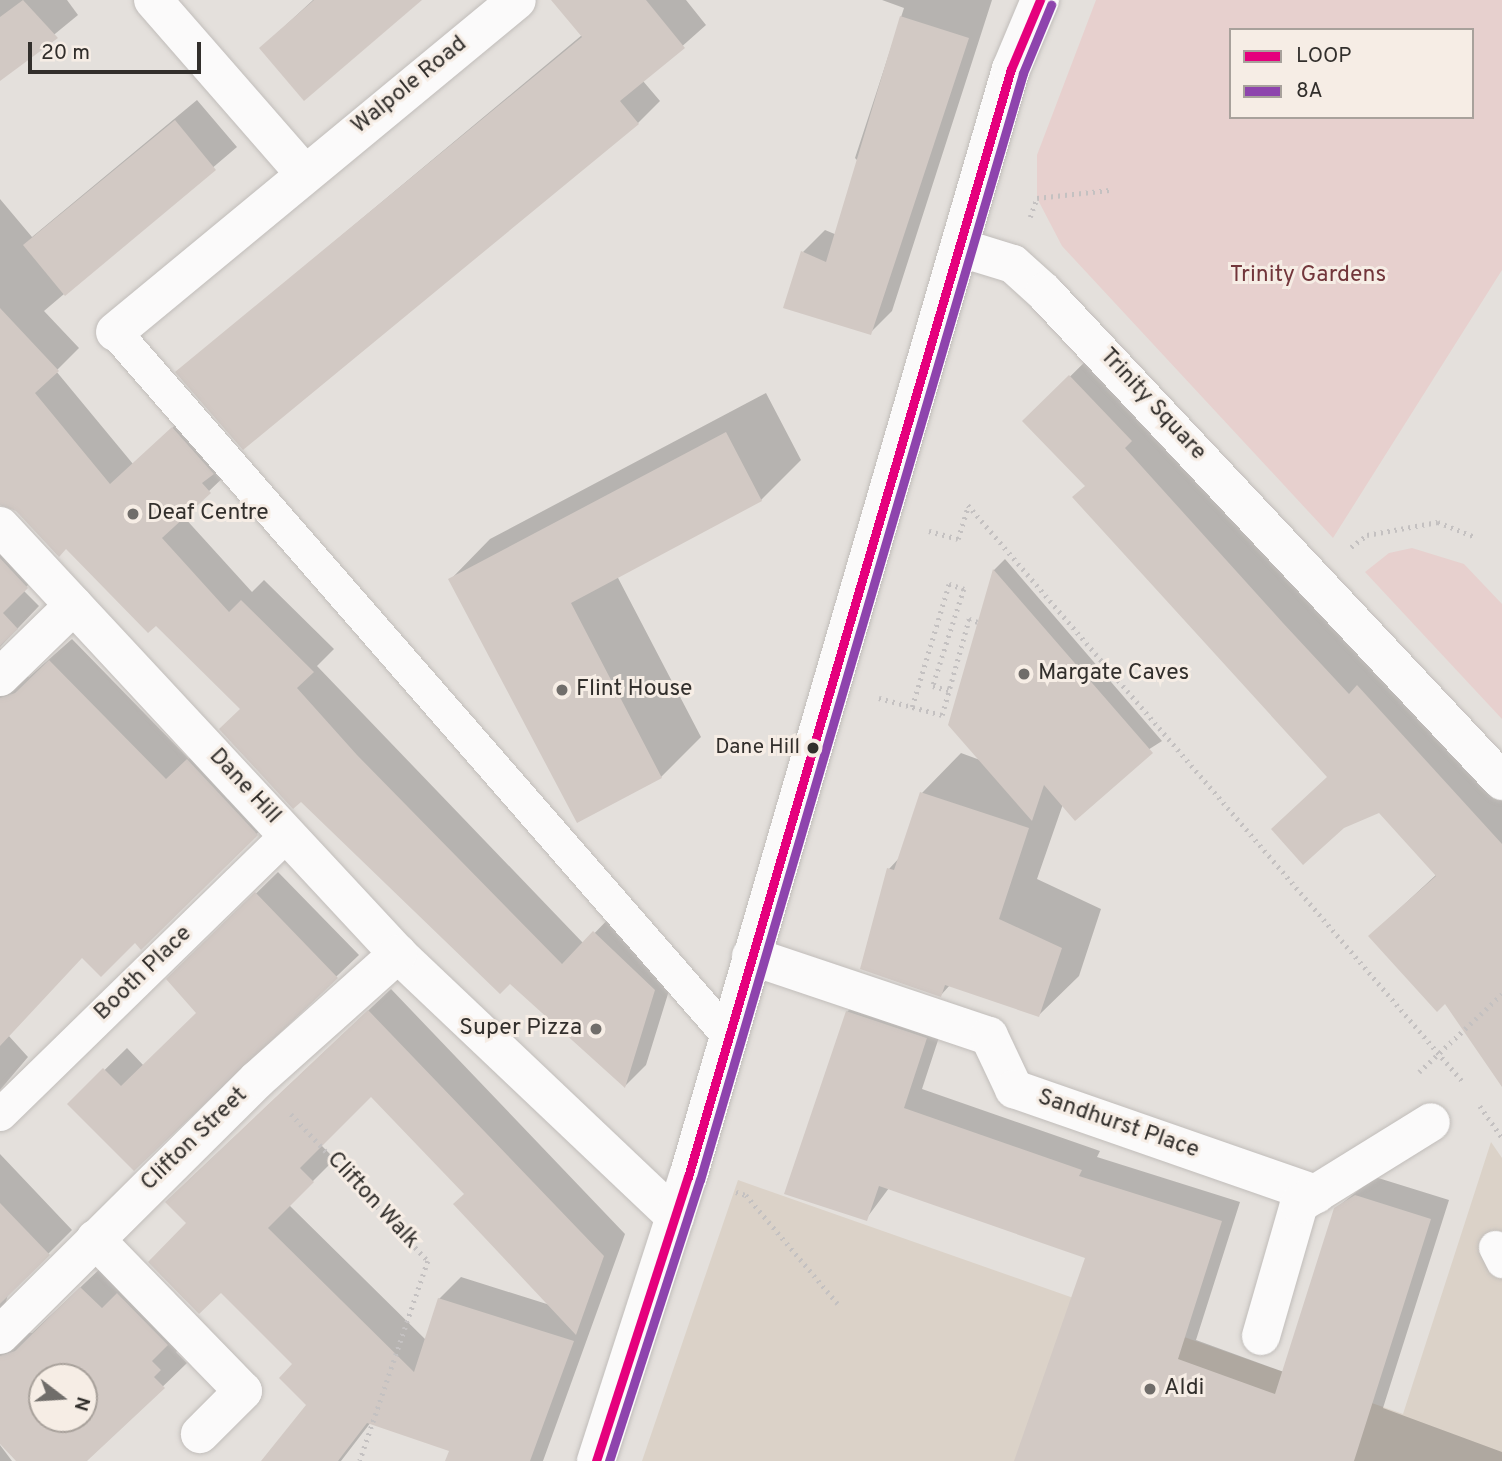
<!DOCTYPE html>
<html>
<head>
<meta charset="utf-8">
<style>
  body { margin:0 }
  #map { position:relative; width:1502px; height:1461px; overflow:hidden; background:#e4e0dc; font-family:Overpass,sans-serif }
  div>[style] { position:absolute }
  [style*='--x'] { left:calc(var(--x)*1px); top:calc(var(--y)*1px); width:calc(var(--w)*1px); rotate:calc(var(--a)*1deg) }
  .built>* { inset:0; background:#dbd2c8 }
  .green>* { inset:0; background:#e7d0ce }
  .shadow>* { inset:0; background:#0003 }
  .building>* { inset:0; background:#d2c9c4 }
  .path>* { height:4.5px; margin-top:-2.25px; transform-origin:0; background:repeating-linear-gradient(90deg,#c4c1c1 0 2px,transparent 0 7px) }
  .roads { filter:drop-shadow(0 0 2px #c1bdba) drop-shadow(0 0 2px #c1bdba) }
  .lane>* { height:33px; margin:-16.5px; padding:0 16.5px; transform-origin:16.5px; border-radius:16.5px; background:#fbfafa }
  .street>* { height:38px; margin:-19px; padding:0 19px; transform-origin:19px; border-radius:19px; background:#fbfafa }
  .secondary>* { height:38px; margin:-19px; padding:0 19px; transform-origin:19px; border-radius:19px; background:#fbfafa }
  .bus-1>* { height:9px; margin:-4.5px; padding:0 4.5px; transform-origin:4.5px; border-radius:4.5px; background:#e5007d }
  .bus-2>* { height:9px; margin:-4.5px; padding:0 4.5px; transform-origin:4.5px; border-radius:4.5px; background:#8e44ad }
  .dots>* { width:19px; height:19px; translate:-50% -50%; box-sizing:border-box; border:4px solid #f6ede5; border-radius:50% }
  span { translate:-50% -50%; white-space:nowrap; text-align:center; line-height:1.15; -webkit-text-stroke:6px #f6ede5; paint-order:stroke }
  .bus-label { font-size:21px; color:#322f2c }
  .right { translate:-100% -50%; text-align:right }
  .street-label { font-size:23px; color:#322f2c }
  .park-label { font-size:23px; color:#72363b }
  .poi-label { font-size:23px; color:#322f2c }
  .left { translate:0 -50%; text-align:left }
  .legend { position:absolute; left:1229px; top:28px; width:245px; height:91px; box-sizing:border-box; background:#f6ede5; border:2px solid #a8a19b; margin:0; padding:9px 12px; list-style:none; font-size:21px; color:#322f2c }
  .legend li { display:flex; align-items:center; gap:14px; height:35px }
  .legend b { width:35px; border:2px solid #a8a19b }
  .north { position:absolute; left:28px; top:1363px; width:70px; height:70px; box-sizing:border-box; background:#f6ede5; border:2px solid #a8a19b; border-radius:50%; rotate:107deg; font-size:19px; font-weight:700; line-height:28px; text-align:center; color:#322f2c }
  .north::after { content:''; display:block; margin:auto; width:24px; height:32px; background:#706d6a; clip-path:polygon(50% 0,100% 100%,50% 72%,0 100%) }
  .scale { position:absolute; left:28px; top:42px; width:173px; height:32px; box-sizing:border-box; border:4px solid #322f2c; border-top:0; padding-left:9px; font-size:21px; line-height:24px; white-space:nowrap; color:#322f2c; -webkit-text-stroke:5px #f6ede5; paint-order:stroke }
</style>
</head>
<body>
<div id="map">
  <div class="built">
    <i style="clip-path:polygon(1491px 1142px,1502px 1158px,1502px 1461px,642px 1461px,738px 1180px,1403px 1414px)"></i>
  </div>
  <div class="green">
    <i style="clip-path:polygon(evenodd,1096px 0,1502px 0,1502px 270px,1333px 538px,1062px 246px,1037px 198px,1037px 155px,1096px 0,1231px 30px,1472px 30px,1472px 117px,1231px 117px,1231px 30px)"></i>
    <i style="clip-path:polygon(1412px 548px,1464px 564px,1502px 604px,1502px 719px,1365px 572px,1389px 553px)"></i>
  </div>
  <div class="shadow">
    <i style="clip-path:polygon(0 0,67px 0,78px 15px,0 79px)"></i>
    <i style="clip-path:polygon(313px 0,419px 0,261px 48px)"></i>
    <i style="clip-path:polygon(554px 0,686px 0,706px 25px,643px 81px,660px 101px,638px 123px,178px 372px,582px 35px)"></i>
    <i style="clip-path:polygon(882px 0,992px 0,892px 311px,870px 333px,803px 252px,825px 230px,837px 235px,860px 163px,855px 158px,904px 8px)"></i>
    <i style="clip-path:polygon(197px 100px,237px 147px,44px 311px,79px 348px,56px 371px,133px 464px,195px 407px,231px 470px,183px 516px,252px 592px,264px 580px,334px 649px,317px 666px,584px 944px,616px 911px,676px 968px,646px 1065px,625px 1086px,156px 623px,66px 547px,16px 509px,0 505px,0 199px,32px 237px)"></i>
    <i style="clip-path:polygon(1102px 345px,1502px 777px,1502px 1084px,1445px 1001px,1370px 936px,1437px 874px,1380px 811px,1329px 776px,1086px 485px,1025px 421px)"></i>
    <i style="clip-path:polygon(766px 393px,801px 460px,761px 500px,617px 576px,701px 737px,661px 777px,578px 821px,451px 579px,490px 539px)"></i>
    <i style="clip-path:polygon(0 510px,48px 565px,23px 590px,39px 606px,0 647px)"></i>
    <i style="clip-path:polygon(1005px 559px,1162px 741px,1063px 804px,1037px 879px,1101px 909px,1079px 976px,1039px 1015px,950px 985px,941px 995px,889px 869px,901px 856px,922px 793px,961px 753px,980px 760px,950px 725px,994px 570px)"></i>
    <i style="clip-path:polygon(72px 639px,189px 759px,210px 739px,278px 813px,141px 947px,135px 940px,82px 956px,8px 1035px,28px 1057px,0 1090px,0 647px,5px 670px,29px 677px)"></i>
    <i style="clip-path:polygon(278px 872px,359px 955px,134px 1169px,70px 1104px,127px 1048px,144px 1066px,198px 1013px,169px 979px)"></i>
    <i style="clip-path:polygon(evenodd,391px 989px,625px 1234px,543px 1461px,447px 1461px,451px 1449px,371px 1422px,341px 1461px,264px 1461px,308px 1404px,295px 1364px,189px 1223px,189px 1180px,391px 989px,371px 1095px,466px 1194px,550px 1305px,461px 1277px,439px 1299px,426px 1340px,289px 1205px,335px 1159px,321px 1145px,371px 1095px)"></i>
    <i style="clip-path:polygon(866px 993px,945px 1019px,922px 1089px,1100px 1151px,1097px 1157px,1240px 1202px,1196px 1340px,1284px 1372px,1335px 1209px,1375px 1177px,1449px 1200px,1383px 1408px,1502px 1452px,1502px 1461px,1015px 1461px,1087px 1257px,889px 1188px,866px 1219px,847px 1012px)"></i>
    <i style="clip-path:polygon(evenodd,0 1154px,72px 1230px,8px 1294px,2px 1317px,18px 1333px,32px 1333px,105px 1264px,183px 1345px,176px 1352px,187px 1363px,86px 1461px,24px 1461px,0 1442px,0 1154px,42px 1377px,84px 1377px,84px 1419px,42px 1419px,42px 1377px)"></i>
    <i style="clip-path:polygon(0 1445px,12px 1461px,0 1461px)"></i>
  </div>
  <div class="building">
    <i style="clip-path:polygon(23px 0,58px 38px,0 81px,0 17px)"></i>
    <i style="clip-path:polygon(314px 0,422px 0,304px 101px,259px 48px)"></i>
    <i style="clip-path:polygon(551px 0,646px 0,685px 48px,620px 101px,639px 124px,243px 450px,175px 372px,582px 37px)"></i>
    <i style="clip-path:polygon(900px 16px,969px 38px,871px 335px,783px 308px,801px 251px,826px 262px)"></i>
    <i style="clip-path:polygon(175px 120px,216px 170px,65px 296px,23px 245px)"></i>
    <i style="clip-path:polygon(0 308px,59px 371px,35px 393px,110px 484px,172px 427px,214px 474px,202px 483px,211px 493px,162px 538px,229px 612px,241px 600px,314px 672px,297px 688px,357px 755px,562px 964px,593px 931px,655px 990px,625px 1088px,510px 984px,500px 994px,301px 802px,293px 809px,219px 729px,240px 709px,156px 626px,148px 633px,66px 549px,59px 557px,16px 511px,0 505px)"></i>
    <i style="clip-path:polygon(1069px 375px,1132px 441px,1125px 448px,1283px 623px,1349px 694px,1357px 685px,1502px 844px,1502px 1087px,1445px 1004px,1437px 1012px,1368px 936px,1436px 876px,1379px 813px,1344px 828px,1303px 865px,1271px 829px,1327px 777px,1072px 497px,1085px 486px,1022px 421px)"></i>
    <i style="clip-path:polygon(726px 432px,762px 501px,571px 603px,662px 778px,577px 823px,448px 579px)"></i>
    <i style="clip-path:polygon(0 558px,28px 588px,3px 613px,18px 629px,0 646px)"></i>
    <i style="clip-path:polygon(993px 569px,1153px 753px,1075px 821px,1044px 785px,1032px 821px,948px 725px)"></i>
    <i style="clip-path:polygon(49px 660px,166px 779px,187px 759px,258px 835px,141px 950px,135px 943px,101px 977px,82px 958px,0 1046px,0 698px,15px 693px)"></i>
    <i style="clip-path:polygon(920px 792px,1029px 828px,999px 919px,1062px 948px,1039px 1017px,945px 985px,941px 997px,860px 969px,887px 868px,894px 870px)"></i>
    <i style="clip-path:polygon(255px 892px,338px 978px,134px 1171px,67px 1104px,103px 1068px,121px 1086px,196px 1013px,166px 979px)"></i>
    <i style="clip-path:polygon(368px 1010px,604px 1256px,576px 1335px,453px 1204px,464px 1194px,371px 1097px,300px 1168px,314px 1182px,268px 1228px,414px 1372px,438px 1298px,574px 1341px,530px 1461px,445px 1461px,449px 1451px,367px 1423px,338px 1461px,261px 1461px,306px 1405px,279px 1378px,292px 1364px,221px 1293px,199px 1314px,148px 1262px,186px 1223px,165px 1202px)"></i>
    <i style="clip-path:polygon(846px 1011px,927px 1038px,904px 1108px,1082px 1170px,1079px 1176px,1222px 1221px,1178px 1359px,1275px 1394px,1334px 1208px,1355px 1195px,1431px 1219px,1354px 1461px,1014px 1461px,1085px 1258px,879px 1186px,867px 1221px,784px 1194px)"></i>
    <i style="clip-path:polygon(0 1203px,50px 1255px,0 1304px)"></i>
    <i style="clip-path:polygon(evenodd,80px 1287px,102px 1308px,117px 1293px,168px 1345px,152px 1361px,161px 1370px,154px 1377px,165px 1388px,87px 1461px,16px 1461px,0 1444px,0 1356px,15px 1351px,80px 1287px,42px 1377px,84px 1377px,84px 1419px,42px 1419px,42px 1377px)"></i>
  </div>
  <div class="path">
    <i style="--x:1030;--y:217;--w:20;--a:-70"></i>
    <i style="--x:1037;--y:198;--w:73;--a:-6.3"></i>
    <i style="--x:968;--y:505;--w:760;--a:49.37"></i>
    <i style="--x:929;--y:531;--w:30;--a:15"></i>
    <i style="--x:958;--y:539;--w:34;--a:-73"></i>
    <i style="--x:1351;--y:547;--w:20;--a:-37"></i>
    <i style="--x:1367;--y:535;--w:72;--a:-10.4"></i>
    <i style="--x:1438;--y:522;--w:38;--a:22"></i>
    <i style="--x:879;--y:698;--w:65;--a:15.1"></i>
    <i style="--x:942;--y:715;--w:100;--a:-74.3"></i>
    <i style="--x:969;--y:619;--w:9;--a:18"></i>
    <i style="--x:912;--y:707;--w:128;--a:-73.3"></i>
    <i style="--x:949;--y:584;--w:16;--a:18"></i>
    <i style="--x:964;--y:589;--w:102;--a:107.7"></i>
    <i style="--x:933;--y:686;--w:16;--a:15"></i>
    <i style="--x:1419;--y:1072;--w:114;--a:-43.2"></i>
    <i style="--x:1480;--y:1106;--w:38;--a:55"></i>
    <i style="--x:291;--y:1114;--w:201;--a:47"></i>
    <i style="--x:428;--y:1261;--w:211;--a:108.8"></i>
    <i style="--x:736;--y:1192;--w:10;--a:17"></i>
    <i style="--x:746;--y:1195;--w:143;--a:49.8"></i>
  </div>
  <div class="roads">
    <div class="lane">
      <i style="--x:115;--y:332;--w:928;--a:48.93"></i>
      <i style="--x:0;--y:1114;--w:401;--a:-44.3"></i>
      <i style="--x:1495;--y:1247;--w:16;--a:63"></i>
    </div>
    <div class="street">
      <i style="--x:153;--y:0;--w:228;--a:48.9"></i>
      <i style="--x:961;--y:248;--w:54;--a:17.1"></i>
      <i style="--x:1013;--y:264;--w:42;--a:42.1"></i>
      <i style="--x:1044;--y:292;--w:670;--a:46.87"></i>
      <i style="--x:115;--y:332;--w:521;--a:-39.55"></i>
      <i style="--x:0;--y:526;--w:584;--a:47.08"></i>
      <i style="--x:398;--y:954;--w:382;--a:43.5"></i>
      <i style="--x:0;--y:677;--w:103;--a:-44.2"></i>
      <i style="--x:751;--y:956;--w:251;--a:18.6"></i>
      <i style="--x:989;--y:1036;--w:59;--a:64.7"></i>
      <i style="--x:1014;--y:1089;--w:320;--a:19.2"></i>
      <i style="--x:95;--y:1239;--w:212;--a:45.8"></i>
      <i style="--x:243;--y:1391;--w:61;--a:135"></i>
      <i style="--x:0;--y:1335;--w:363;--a:-44.8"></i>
      <i style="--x:258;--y:1079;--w:188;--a:-41.8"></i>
      <i style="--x:1261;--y:1336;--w:137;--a:-73.9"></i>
      <i style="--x:1299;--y:1204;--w:155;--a:-31.8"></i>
    </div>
    <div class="secondary">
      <i style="--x:596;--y:1461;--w:299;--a:-72.1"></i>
      <i style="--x:688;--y:1177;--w:1154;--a:-73.75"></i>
      <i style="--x:1011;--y:69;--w:75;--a:-67.2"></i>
    </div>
  </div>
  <div class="bus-1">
    <i style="--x:596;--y:1461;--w:299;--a:-72.1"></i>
    <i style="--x:688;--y:1177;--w:1154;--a:-73.75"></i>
    <i style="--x:1011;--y:69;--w:75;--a:-67.2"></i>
  </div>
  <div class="bus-2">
    <i style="--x:609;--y:1461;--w:295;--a:-72.1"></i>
    <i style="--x:700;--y:1180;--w:1153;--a:-73.73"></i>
    <i style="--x:1023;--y:73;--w:74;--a:-67.6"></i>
  </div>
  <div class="dots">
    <i style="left:133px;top:514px;background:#706d6a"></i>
    <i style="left:1024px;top:674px;background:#706d6a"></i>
    <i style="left:562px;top:690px;background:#706d6a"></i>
    <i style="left:813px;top:748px;background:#322f2c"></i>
    <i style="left:596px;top:1029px;background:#706d6a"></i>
    <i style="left:1150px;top:1389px;background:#706d6a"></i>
  </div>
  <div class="bus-label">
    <span class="right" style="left:800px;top:748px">Dane Hill</span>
  </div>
  <div class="street-label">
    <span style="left:410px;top:86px;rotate:-39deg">Walpole Road</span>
    <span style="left:1152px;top:405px;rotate:47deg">Trinity Square</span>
    <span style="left:244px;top:787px;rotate:47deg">Dane Hill</span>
    <span style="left:144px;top:974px;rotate:-44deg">Booth Place</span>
    <span style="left:1118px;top:1125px;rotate:19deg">Sandhurst Place</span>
    <span style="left:195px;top:1140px;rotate:-44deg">Clifton Street</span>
    <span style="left:372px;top:1201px;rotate:47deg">Clifton Walk</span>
  </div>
  <div class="park-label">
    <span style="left:1308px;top:276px">Trinity Gardens</span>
  </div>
  <div class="poi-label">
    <span class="left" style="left:147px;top:514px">Deaf Centre</span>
    <span class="left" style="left:1038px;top:674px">Margate Caves</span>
    <span class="left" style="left:576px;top:690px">Flint House</span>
    <span class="right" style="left:582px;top:1029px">Super Pizza</span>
    <span class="left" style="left:1164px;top:1389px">Aldi</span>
  </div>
  <ul class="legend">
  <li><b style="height:9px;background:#e5007d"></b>LOOP</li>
  <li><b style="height:9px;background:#8e44ad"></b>8A</li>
  </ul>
  <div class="north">N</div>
  <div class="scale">20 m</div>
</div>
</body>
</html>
